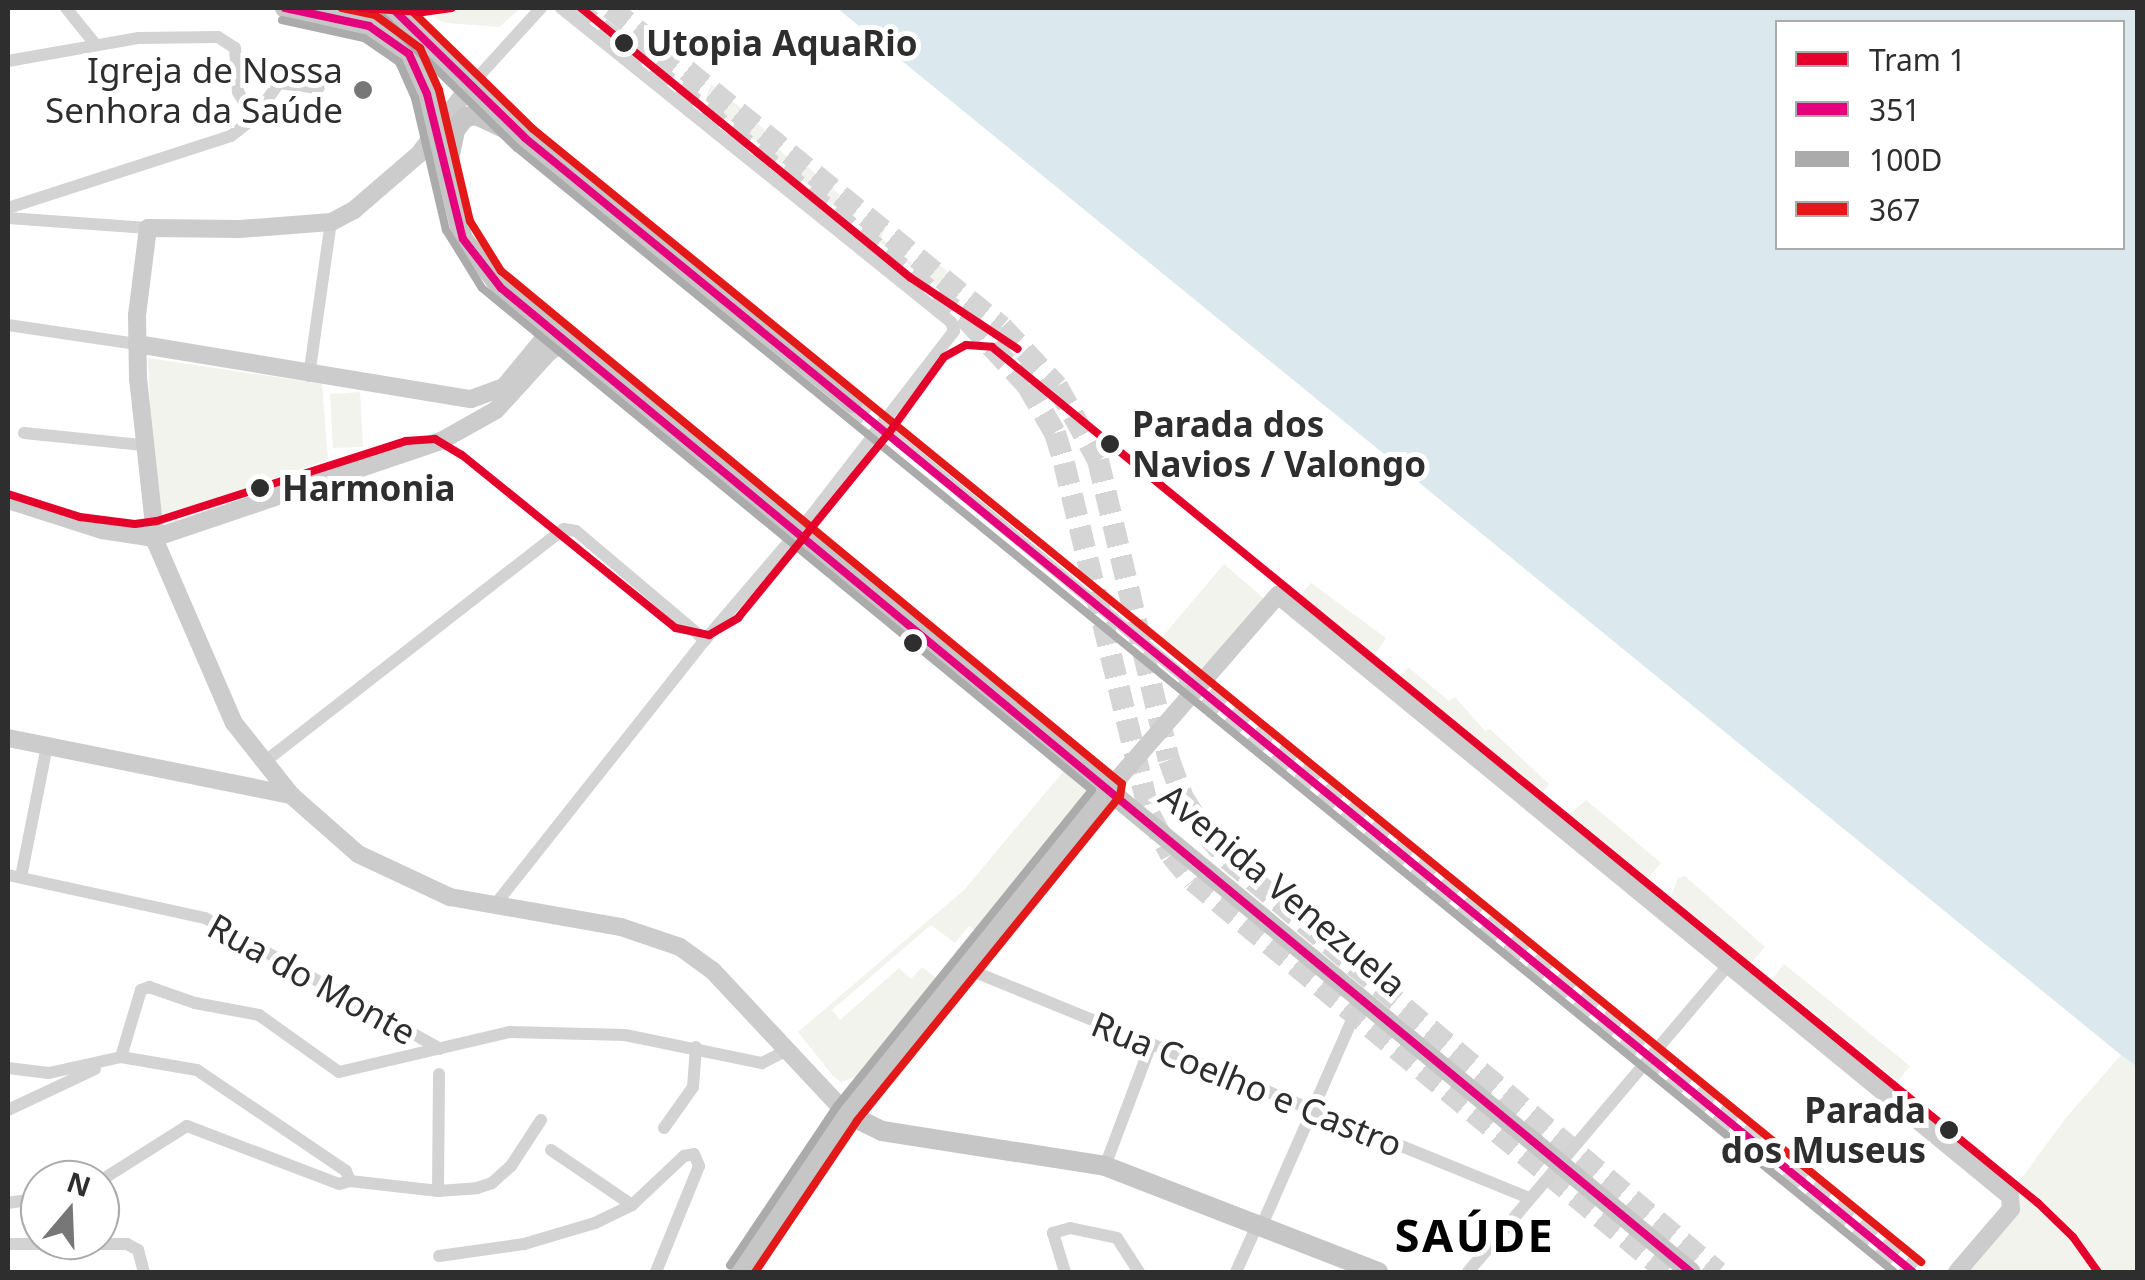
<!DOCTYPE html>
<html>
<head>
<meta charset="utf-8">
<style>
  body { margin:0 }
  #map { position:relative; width:2145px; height:1280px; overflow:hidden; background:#fff; font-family:"Noto Sans",sans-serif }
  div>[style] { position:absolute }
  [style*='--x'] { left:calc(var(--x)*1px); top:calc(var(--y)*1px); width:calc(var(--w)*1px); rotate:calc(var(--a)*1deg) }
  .green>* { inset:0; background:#f1f3ec }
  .water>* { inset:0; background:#dbe9ef }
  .primary-tunnel>* { height:20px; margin-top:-10px; transform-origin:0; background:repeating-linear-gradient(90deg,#d5d5d5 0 20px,transparent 0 30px) }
  .highway-tunnel>* { height:22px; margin-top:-11px; transform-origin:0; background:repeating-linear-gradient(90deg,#d5d5d5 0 22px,transparent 0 33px) }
  .street>* { height:12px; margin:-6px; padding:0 6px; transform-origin:6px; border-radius:6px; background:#d3d3d3 }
  .secondary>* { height:18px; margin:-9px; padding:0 9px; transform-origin:9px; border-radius:9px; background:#ccc }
  .primary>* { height:20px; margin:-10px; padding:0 10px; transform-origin:10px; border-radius:10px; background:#c6c6c6 }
  .bus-1>* { height:8px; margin:-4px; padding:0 4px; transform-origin:4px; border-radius:4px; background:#e5007d }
  .bus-2>* { height:8px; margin:-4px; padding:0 4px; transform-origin:4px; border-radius:4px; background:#ababab }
  .bus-3>* { height:8px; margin:-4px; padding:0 4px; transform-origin:4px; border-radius:4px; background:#e31919 }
  .tram-1>* { height:8px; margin:-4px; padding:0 4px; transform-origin:4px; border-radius:4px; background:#e4002b }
  .dots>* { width:28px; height:28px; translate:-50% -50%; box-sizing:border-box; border:5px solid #fff; border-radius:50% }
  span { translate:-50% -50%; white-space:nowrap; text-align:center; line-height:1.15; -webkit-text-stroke:10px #fff; paint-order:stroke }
  .stop-label { font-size:35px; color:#2e2e2e; font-weight:700 }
  .left { translate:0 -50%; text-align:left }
  .right { translate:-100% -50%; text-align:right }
  .poi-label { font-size:35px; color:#2e2e2e }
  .street-label { font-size:35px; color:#2e2e2e }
  .district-label { font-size:45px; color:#000; font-weight:700; letter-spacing:2.5px }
  .frame { position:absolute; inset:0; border:10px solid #2e2e2e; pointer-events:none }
  .legend { position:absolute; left:1775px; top:20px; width:350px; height:230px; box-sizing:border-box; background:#fff; border:2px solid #ababab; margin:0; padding:12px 18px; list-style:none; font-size:30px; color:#2e2e2e }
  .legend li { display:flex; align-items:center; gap:20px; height:50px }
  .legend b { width:50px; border:2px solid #ababab }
  .north { position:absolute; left:20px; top:1160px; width:100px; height:100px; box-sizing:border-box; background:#fff; border:2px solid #ababab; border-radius:50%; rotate:19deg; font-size:28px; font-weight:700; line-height:40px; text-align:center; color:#2e2e2e }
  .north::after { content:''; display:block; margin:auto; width:35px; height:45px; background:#777; clip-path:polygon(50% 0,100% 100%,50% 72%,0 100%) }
</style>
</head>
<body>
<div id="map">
  <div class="green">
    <i style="clip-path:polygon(431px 8px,521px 8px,499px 27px,447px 23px,436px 19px)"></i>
    <i style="clip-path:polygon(711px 84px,742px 109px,731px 122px,705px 101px)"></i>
    <i style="clip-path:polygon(753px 120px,772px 136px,771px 143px,788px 157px,791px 152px,857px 210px,852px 221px,739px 129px)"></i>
    <i style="clip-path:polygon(879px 223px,885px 228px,881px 238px,921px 270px,934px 261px,963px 283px,962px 291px,942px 289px,868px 234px)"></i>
    <i style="clip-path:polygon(148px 358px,322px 384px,328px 460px,155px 518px)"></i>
    <i style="clip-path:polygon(360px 392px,363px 447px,333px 448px,330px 394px)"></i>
    <i style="clip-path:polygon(1224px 564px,1268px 602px,1199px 676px,1158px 642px)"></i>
    <i style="clip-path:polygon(1311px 583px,1386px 638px,1370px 662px,1296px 601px)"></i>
    <i style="clip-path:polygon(1408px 667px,1449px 701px,1455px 697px,1485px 731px,1490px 729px,1549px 784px,1538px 801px,1396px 684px)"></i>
    <i style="clip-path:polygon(evenodd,1067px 767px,1088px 788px,1088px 802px,858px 1076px,841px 1082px,834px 1077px,798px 1032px,964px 890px,1067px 767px,931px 925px,955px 943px,969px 926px,975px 930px,936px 978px,922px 967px,911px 979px,899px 968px,840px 1020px,832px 1010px,931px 925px)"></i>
    <i style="clip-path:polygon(1586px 800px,1661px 863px,1648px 878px,1570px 814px)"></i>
    <i style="clip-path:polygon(1685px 876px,1765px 947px,1751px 963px,1671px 896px,1678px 878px)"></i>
    <i style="clip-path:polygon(1784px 964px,1910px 1066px,1898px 1081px,1772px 979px)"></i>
    <i style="clip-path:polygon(2121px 1055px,2137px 1067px,2137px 1272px,1953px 1272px,2065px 1119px)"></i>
  </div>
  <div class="water">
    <i style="clip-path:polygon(evenodd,837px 8px,2137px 8px,2137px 1067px,2121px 1055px,837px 8px,1778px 22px,2122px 22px,2122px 248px,1778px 248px,1778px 22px)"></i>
  </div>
  <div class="primary-tunnel">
    <i style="--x:852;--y:403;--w:55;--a:39.8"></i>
    <i style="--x:1183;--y:676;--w:942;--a:39.23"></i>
  </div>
  <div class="highway-tunnel">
    <i style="--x:574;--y:8;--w:505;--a:38.48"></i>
    <i style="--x:969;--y:322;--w:86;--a:47.4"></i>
    <i style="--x:1027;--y:385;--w:56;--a:59.7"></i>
    <i style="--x:1055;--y:433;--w:31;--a:73"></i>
    <i style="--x:1064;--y:463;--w:362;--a:76.3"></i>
    <i style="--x:1150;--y:815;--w:45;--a:62.3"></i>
    <i style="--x:1171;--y:855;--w:34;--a:50"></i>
    <i style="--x:1193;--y:881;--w:614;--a:39.52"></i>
    <i style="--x:610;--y:8;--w:505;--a:39.14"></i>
    <i style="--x:1002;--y:327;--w:81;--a:47"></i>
    <i style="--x:1057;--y:386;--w:85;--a:61"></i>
    <i style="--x:1098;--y:460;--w:308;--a:76.7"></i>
    <i style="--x:1169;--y:760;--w:40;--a:69.8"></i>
    <i style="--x:1183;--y:798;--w:43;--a:57.4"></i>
    <i style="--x:1206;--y:834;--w:33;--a:49"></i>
    <i style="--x:1228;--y:859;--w:641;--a:40.13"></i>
  </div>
  <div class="street">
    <i style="--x:66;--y:8;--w:46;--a:51.1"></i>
    <i style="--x:8;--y:61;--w:133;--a:-10"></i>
    <i style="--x:139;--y:38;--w:79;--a:-0.7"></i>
    <i style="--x:218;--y:37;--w:20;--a:33"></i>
    <i style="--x:235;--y:48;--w:44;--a:86.1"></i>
    <i style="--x:238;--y:92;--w:31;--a:58"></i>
    <i style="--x:469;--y:87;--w:107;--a:-47.7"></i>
    <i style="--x:8;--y:208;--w:234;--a:-17.9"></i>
    <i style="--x:231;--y:136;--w:29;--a:-38"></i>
    <i style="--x:254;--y:118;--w:43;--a:-54.5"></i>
    <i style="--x:279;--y:83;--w:40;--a:7.1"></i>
    <i style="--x:8;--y:218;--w:140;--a:4.1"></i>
    <i style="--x:8;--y:325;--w:130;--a:8.4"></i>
    <i style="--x:309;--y:376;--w:156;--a:-81.9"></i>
    <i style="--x:881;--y:426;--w:410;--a:39.6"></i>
    <i style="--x:24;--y:433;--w:120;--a:5.8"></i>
    <i style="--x:263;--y:763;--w:381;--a:-37.9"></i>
    <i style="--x:564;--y:529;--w:12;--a:9"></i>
    <i style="--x:576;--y:531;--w:169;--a:40.2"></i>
    <i style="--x:8;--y:875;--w:202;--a:12.3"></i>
    <i style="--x:205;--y:918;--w:269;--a:29.1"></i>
    <i style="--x:21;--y:877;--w:134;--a:-78.8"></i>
    <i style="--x:494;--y:906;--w:340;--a:-51.6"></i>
    <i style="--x:705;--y:640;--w:163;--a:-49.5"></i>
    <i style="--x:811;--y:516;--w:234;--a:-52.3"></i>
    <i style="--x:954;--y:331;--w:9;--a:-108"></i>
    <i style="--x:951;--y:322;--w:501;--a:-141.16"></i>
    <i style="--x:965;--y:968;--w:609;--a:22.19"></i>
    <i style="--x:121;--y:1057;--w:70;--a:-73.4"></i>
    <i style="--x:141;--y:990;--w:9;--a:-21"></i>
    <i style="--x:149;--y:987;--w:49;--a:19.2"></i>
    <i style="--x:195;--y:1003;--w:65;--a:10.6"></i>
    <i style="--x:259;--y:1015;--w:98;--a:35.5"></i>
    <i style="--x:339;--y:1072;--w:176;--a:-13.2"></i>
    <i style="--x:510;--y:1032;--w:115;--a:1.5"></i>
    <i style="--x:625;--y:1035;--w:140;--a:11.6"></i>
    <i style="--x:762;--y:1063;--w:27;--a:-27"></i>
    <i style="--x:8;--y:1068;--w:41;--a:7"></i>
    <i style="--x:49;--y:1073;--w:74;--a:-12.5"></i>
    <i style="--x:121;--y:1057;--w:77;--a:9.7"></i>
    <i style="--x:197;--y:1070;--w:180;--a:34.1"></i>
    <i style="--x:346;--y:1171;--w:11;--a:68"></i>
    <i style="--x:350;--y:1181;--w:11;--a:165"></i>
    <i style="--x:339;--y:1184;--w:163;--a:-159.1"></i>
    <i style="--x:187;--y:1126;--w:103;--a:147.7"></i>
    <i style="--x:8;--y:1110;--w:96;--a:-25.2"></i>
    <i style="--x:664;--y:1128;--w:50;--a:-54.7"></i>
    <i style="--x:693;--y:1087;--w:40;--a:-85.7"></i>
    <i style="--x:551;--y:1150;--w:98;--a:34.2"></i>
    <i style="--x:1105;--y:1166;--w:130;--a:-69.3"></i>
    <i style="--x:350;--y:1181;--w:89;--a:6.5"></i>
    <i style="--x:438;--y:1191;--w:39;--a:-4"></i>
    <i style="--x:477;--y:1188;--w:16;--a:-18"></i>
    <i style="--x:492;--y:1183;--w:25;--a:-42"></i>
    <i style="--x:511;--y:1166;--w:55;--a:-56.9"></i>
    <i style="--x:438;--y:1191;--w:117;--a:-89.5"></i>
    <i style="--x:8;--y:1203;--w:32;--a:-9"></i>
    <i style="--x:1262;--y:1225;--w:249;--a:-66.3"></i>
    <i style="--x:8;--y:1244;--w:119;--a:0"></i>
    <i style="--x:127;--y:1244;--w:13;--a:29"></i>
    <i style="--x:138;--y:1250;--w:23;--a:75"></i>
    <i style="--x:439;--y:1256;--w:86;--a:-8"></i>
    <i style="--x:524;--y:1244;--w:74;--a:-16.5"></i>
    <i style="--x:595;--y:1223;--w:41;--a:-25.9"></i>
    <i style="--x:632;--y:1205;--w:71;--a:-43.3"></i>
    <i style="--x:684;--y:1156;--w:10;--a:-11"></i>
    <i style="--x:694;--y:1154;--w:13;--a:67"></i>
    <i style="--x:699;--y:1166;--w:114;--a:112.1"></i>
    <i style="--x:1065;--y:1272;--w:41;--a:-107.1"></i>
    <i style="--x:1053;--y:1233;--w:18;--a:-16"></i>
    <i style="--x:1070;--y:1228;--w:48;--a:12"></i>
    <i style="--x:1117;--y:1238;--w:40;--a:57.1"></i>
    <i style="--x:1236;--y:1272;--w:54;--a:-65.8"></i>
    <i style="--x:1468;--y:1272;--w:402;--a:-49.7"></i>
  </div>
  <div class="secondary">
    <i style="--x:469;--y:87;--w:84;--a:126.7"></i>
    <i style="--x:419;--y:154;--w:86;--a:139.3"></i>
    <i style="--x:354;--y:210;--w:26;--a:152"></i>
    <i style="--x:331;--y:222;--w:92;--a:175.6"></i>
    <i style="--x:239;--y:229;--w:91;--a:-179.4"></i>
    <i style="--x:148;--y:228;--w:88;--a:97.2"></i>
    <i style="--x:137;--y:315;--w:63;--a:89.1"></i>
    <i style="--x:138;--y:378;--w:166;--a:83.8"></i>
    <i style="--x:156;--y:543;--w:196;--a:66.6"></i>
    <i style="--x:234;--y:723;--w:92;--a:51.6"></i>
    <i style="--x:291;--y:795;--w:89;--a:41.4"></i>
    <i style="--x:358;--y:854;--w:102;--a:25.1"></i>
    <i style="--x:450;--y:897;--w:174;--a:10"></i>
    <i style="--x:621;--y:927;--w:62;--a:18.7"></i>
    <i style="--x:680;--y:947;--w:41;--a:36"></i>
    <i style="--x:713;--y:971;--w:196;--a:46.9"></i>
    <i style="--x:137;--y:344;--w:338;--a:9.4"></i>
    <i style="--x:471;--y:399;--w:35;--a:-20"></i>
    <i style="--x:504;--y:387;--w:72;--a:-50.6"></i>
    <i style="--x:8;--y:500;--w:99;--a:17.7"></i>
    <i style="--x:102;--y:530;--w:53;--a:8.7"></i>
    <i style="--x:154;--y:538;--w:303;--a:-18.7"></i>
    <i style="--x:441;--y:441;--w:63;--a:-29.4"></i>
    <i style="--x:496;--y:410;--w:79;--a:-47.6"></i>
    <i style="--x:549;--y:352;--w:18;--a:-34"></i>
    <i style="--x:8;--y:738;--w:289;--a:11.4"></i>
    <i style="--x:1110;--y:788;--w:256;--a:-49"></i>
    <i style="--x:1278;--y:595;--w:947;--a:39.39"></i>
    <i style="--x:2010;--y:1196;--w:13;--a:86"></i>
    <i style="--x:2011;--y:1209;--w:83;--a:130.6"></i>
  </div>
  <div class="primary">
    <i style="--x:285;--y:8;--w:86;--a:12.1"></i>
    <i style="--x:369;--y:26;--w:49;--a:35"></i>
    <i style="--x:409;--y:54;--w:44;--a:65.8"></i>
    <i style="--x:427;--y:94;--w:149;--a:76.1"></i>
    <i style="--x:463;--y:239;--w:62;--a:52.2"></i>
    <i style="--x:501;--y:288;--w:1544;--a:39.59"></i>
    <i style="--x:392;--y:8;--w:186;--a:44.3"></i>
    <i style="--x:525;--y:138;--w:421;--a:39"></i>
    <i style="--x:448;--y:164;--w:35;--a:-78"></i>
    <i style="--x:455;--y:130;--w:16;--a:-52"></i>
    <i style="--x:465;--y:117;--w:11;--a:-10"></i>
    <i style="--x:476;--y:115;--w:33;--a:25"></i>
    <i style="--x:847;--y:1114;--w:39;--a:26"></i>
    <i style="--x:882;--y:1131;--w:226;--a:8.9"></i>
    <i style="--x:1105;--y:1166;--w:293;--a:21.2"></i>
    <i style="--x:740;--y:1272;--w:191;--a:-55.9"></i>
    <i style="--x:847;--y:1114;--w:419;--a:-51.1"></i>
  </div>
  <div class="bus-1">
    <i style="--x:285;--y:8;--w:86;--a:12.1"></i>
    <i style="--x:369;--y:26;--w:49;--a:35"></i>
    <i style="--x:409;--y:54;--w:44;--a:65.8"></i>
    <i style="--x:427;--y:94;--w:149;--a:76.1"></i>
    <i style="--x:463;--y:239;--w:62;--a:52.2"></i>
    <i style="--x:501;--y:288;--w:1544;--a:39.59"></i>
    <i style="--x:392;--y:8;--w:186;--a:44.3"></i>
    <i style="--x:525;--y:138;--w:1792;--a:39.25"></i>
  </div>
  <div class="bus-2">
    <i style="--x:383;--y:17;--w:187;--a:44.4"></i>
    <i style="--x:517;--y:148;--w:1777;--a:39.22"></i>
    <i style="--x:282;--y:20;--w:84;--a:12.4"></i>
    <i style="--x:364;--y:38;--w:42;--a:34.4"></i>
    <i style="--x:399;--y:62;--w:39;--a:66"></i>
    <i style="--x:415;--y:98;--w:136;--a:76.8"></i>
    <i style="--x:446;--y:230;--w:68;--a:58.2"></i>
    <i style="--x:482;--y:288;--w:790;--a:39.45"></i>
    <i style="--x:1092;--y:790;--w:406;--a:128.9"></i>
    <i style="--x:837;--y:1106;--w:192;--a:123.9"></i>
  </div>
  <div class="bus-3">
    <i style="--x:342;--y:8;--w:34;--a:12"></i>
    <i style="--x:375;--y:15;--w:56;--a:36.3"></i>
    <i style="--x:420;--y:48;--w:46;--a:65.7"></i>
    <i style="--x:439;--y:90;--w:135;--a:76.7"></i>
    <i style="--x:470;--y:221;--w:59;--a:58.2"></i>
    <i style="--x:501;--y:271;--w:805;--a:39.56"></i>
    <i style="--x:1122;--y:784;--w:12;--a:99"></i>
    <i style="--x:1120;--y:796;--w:418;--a:129"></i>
    <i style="--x:857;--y:1121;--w:182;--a:124"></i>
    <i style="--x:409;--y:8;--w:173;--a:44.3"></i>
    <i style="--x:533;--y:129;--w:1792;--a:39.22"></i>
  </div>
  <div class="tram-1">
    <i style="--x:360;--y:8;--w:63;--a:3.6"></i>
    <i style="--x:423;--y:12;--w:29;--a:-8"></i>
    <i style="--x:581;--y:8;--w:426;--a:39.3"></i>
    <i style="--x:911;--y:278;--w:128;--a:33.6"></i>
    <i style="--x:8;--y:494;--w:76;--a:17.7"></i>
    <i style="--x:80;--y:517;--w:55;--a:7.3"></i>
    <i style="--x:135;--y:524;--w:22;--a:-8"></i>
    <i style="--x:157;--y:521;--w:262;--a:-17.8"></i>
    <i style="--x:406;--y:441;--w:29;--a:-4"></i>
    <i style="--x:435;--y:439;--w:31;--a:31"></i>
    <i style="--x:462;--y:455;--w:275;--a:39"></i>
    <i style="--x:676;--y:628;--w:34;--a:12"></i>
    <i style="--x:709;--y:635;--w:34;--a:-30"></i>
    <i style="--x:738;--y:618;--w:239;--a:-50.8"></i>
    <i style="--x:889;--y:433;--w:94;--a:-54.1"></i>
    <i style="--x:944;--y:357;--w:25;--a:-29"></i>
    <i style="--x:966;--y:345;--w:26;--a:4"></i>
    <i style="--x:992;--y:347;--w:1352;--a:39.3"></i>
    <i style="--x:2038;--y:1203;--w:49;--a:44.2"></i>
    <i style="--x:2073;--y:1237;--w:43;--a:54.5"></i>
  </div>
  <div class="dots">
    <i style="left:624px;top:43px;background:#2e2e2e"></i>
    <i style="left:363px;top:90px;background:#777"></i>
    <i style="left:1110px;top:444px;background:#2e2e2e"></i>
    <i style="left:260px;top:488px;background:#2e2e2e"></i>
    <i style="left:913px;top:643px;background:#2e2e2e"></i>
    <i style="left:1949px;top:1130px;background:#2e2e2e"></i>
  </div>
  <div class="stop-label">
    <span class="left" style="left:646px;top:43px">Utopia AquaRio</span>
    <span class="left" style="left:1132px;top:444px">Parada dos<br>Navios / Valongo</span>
    <span class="left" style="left:282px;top:488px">Harmonia</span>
    <span class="right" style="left:1926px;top:1130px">Parada<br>dos Museus</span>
  </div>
  <div class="poi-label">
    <span class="right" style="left:343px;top:90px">Igreja de Nossa<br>Senhora da Saúde</span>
  </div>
  <div class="street-label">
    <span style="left:1283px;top:890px;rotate:40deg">Avenida Venezuela</span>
    <span style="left:312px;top:979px;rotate:29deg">Rua do Monte</span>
    <span style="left:1247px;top:1084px;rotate:22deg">Rua Coelho e Castro</span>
  </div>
  <div class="district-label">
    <span style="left:1475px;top:1235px">SAÚDE</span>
  </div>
  <div class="frame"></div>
  <ul class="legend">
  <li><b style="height:12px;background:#e4002b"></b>Tram 1</li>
  <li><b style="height:12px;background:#e5007d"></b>351</li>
  <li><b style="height:12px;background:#ababab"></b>100D</li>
  <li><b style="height:12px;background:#e31919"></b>367</li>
  </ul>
  <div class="north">N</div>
</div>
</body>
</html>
